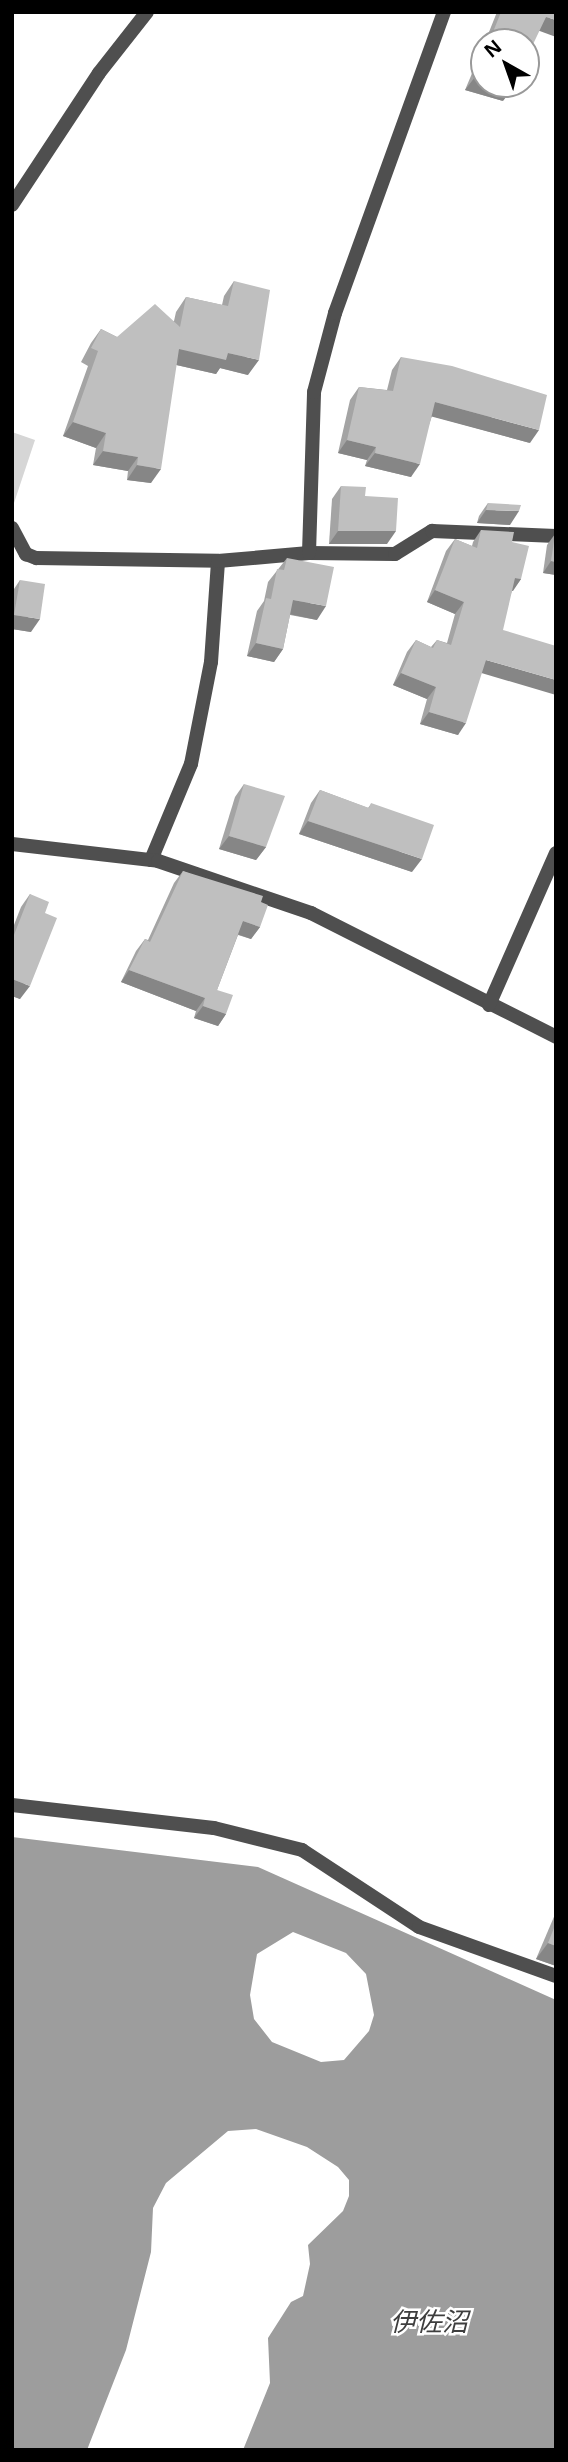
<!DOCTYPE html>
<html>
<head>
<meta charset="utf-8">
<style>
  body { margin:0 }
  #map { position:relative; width:568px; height:2462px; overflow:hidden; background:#fff; font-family:"Open Sans","Noto Sans JP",sans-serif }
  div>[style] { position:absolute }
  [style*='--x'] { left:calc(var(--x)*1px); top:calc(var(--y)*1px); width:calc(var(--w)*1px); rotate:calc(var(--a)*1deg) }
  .green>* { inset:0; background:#d6d6d6 }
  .water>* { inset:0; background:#9d9d9d }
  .minor>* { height:14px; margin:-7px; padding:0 7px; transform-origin:7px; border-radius:7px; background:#4f4f4f }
  .tertiary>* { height:14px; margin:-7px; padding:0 7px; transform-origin:7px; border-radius:7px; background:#4f4f4f }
  .wall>* { inset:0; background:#a4a4a4 }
  .shaded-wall>* { inset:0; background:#868686 }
  .building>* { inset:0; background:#bfbfbf }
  span { translate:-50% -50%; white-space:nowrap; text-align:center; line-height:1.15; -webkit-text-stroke:5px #fff; paint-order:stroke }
  .water-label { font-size:26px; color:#3e3e3e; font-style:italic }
  .frame { position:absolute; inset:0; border:14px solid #000; pointer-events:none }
  .north { position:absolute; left:470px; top:28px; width:70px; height:70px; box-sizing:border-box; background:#fff; border:2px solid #999; border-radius:50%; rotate:320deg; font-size:19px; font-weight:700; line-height:28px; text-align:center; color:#000 }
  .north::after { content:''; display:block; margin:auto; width:24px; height:32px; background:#000; clip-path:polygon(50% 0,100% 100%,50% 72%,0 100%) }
</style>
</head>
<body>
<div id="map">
  <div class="green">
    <i style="clip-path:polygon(12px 432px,35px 440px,12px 509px)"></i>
  </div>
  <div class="water">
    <i style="clip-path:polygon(evenodd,12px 1837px,258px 1867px,556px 2000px,556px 2450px,243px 2450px,270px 2383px,268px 2338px,291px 2302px,303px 2296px,310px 2264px,308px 2245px,343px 2211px,349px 2196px,349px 2180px,338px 2167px,307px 2147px,256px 2129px,228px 2131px,166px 2183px,153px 2208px,151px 2252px,126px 2350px,87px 2450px,12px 2450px,12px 1837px,293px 1932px,346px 1953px,366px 1974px,374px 2015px,369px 2031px,344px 2060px,321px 2062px,272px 2042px,254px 2019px,250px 1995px,257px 1954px,293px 1932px)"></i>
  </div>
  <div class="minor">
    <i style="--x:12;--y:528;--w:30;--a:62"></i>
    <i style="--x:26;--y:554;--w:11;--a:22"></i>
    <i style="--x:36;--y:558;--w:182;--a:0.9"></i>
    <i style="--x:309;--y:553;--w:86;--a:0.7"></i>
    <i style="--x:395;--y:554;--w:44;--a:-31.9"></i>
    <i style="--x:432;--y:531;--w:124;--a:2.3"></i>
    <i style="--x:151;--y:860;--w:104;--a:-67.4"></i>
    <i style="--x:191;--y:764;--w:104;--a:-78.9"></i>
    <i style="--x:211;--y:662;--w:101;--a:-86"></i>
    <i style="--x:218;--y:561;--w:91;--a:-5"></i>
    <i style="--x:309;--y:553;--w:161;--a:-88.2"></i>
    <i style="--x:314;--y:392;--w:82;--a:-75.1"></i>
    <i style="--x:335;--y:313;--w:320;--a:-70.1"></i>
    <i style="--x:12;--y:1805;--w:203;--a:6.5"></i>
    <i style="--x:214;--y:1828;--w:91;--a:14"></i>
    <i style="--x:302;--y:1850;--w:140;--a:33.3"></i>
    <i style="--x:419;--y:1927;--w:145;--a:19.7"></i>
  </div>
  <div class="tertiary">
    <i style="--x:12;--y:205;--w:158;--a:-56.6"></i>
    <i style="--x:99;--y:73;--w:78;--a:-51.8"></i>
    <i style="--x:12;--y:844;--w:147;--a:6.6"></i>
    <i style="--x:158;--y:861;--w:162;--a:18.8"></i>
    <i style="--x:311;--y:913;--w:275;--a:26.8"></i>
    <i style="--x:489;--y:1005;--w:166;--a:-66.2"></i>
  </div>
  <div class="wall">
    <i style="clip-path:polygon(497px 12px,556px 12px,539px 31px,526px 42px,485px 42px)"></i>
    <i style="clip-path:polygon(484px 45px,484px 84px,503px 101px,465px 90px)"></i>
    <i style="clip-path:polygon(234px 281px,248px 375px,220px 368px,216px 374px,176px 365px,151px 483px,127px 480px,128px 471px,93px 465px,96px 448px,63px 436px,88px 366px,81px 362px,91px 343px,101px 329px,117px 337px,174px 321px,176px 312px,186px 297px,222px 305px,224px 296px)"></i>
    <i style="clip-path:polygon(401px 357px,530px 443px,432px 416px,411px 477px,365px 466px,367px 460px,338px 453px,350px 400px,359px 387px,387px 390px,392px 370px)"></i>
    <i style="clip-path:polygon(341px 486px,365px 496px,387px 544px,329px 544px,332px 499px)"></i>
    <i style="clip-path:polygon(488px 503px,510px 525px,477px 523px,479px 516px)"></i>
    <i style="clip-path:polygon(481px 530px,512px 542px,521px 579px,512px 591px,458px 735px,420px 724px,427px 699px,393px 685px,407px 652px,416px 640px,431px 647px,437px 640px,447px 643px,455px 614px,427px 602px,446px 551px,455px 539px,472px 546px,473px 542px)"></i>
    <i style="clip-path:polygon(555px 534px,556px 575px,543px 573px,547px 545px)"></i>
    <i style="clip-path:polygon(287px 558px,317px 620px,290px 615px,283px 649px,274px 662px,247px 656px,257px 611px,264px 601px,268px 582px)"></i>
    <i style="clip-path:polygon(20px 580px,31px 632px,12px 629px,12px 592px)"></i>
    <i style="clip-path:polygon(244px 784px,266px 847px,256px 860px,219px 849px,235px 797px)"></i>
    <i style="clip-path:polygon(320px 790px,368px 808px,371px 804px,412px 872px,299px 834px,311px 803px)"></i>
    <i style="clip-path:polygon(183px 871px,261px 902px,260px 927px,251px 939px,238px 935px,217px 990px,226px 1014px,218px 1026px,194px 1018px,196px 1011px,121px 982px,136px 951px,145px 939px,148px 940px,174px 883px)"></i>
    <i style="clip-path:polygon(30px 894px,45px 913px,20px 999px,12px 996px,12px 930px,21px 907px)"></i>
    <i style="clip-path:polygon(556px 1912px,556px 1966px,536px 1959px)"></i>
  </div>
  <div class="shaded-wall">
    <i style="clip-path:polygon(546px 17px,556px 20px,556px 37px,537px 30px)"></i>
    <i style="clip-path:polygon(475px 77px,484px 80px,484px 84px,498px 84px,513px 88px,503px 101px,465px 90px)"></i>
    <i style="clip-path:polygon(179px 349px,228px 353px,259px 360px,248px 375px,220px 368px,216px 374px,168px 363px)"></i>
    <i style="clip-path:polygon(435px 402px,539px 430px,530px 443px,426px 415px)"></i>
    <i style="clip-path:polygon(73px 422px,106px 433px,96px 448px,63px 436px)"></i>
    <i style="clip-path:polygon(347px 440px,376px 447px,367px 460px,338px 453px)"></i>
    <i style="clip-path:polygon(103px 451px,138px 457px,128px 471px,93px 465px)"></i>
    <i style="clip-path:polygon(375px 453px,420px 464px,411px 477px,365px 466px)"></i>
    <i style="clip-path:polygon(137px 465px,161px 469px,151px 483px,127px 480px)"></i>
    <i style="clip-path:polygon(486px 510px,519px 511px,510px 525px,477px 523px)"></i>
    <i style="clip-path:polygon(338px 531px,396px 531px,387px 544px,329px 544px)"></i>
    <i style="clip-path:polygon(551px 561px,556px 562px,556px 575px,543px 573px)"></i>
    <i style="clip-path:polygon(515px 578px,521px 579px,513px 591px,507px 590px)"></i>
    <i style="clip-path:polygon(435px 590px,464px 602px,455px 614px,427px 602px)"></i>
    <i style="clip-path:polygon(293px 600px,326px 606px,317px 620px,284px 613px)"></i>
    <i style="clip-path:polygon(14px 615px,40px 619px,31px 632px,12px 629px,12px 618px)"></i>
    <i style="clip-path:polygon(256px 643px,283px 649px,274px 662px,247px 656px)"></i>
    <i style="clip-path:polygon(486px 660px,556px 680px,556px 695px,478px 672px)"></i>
    <i style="clip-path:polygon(401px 673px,436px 687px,427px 699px,393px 685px)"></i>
    <i style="clip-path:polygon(429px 712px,466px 723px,458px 735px,420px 724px)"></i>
    <i style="clip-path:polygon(308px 821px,422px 859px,412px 872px,299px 834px)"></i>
    <i style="clip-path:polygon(229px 836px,266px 847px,256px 860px,219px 849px)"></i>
    <i style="clip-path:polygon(243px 921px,260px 927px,251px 939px,234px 933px)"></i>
    <i style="clip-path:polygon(129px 970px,205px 998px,196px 1011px,121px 982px)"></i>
    <i style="clip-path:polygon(12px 979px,30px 986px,20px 999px,12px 996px)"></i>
    <i style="clip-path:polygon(203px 1006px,226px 1014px,218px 1026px,194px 1018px)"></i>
    <i style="clip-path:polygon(548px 1943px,556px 1946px,556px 1966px,536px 1959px)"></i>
  </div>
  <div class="building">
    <i style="clip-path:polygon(501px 12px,556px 12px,556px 20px,546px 17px,526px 59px,526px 42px,489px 42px)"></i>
    <i style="clip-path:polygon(484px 54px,484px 80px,475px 77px)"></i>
    <i style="clip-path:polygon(498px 84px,515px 84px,513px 88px)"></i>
    <i style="clip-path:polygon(234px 281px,270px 290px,259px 360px,228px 353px,226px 360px,179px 349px,161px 469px,137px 465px,138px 457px,103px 451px,106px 433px,73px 422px,98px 351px,91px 348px,101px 329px,117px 337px,155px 304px,180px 327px,186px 297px,228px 306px)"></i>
    <i style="clip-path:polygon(401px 357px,452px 366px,547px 395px,539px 430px,435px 402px,420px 464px,375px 453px,376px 447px,347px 440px,359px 387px,393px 391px)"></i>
    <i style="clip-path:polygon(341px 486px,366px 487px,365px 496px,398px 498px,396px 531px,338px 531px)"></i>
    <i style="clip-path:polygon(488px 503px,521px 505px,519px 511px,486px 510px)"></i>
    <i style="clip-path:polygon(481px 530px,514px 532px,512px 542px,529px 546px,521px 579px,515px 578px,503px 630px,556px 646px,556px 680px,486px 660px,466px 723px,429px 712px,436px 687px,401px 673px,416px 640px,433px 648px,437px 640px,451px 645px,464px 602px,435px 590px,455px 539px,477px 548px)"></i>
    <i style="clip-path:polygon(555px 534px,556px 534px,556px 562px,551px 561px)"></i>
    <i style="clip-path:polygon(287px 558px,334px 567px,326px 606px,293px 600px,283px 649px,256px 643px,266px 598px,271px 599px,277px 569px,284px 570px)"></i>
    <i style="clip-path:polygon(20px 580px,45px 584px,40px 619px,14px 615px)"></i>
    <i style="clip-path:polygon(244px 784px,285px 796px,266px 847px,229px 836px)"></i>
    <i style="clip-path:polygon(320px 790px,369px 808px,371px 803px,434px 825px,422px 859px,308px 821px)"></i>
    <i style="clip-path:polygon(183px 871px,263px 896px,261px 902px,268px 905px,260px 927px,243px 921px,217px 990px,233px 995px,226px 1014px,203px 1006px,205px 998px,129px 970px,145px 939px,150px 942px)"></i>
    <i style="clip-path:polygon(30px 894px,49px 902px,45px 913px,57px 918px,30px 986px,12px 979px,12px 940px)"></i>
    <i style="clip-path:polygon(556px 1923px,556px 1946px,548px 1943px)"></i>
  </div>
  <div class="water-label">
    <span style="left:429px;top:2322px">伊佐沼</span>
  </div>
  <div class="frame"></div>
  <div class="north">N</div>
</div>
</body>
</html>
